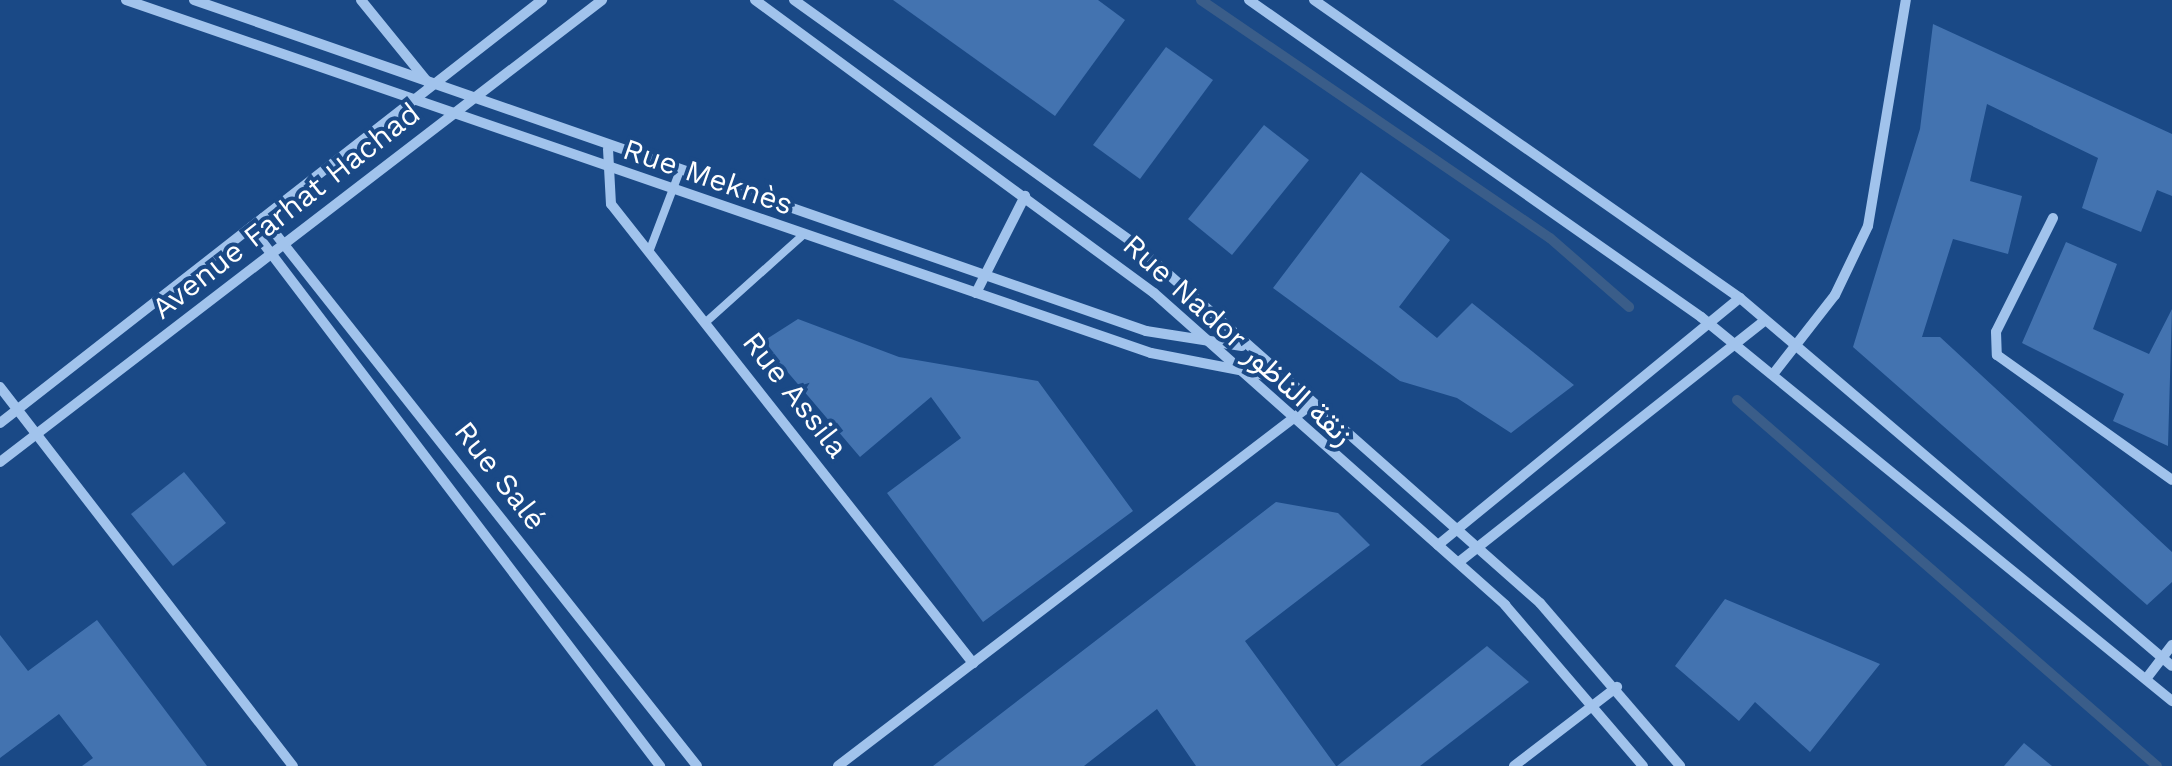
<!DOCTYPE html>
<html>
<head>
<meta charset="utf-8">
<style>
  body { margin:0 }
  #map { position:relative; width:2172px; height:766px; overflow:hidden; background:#1a4986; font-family:"Work Sans",Vazirmatn,sans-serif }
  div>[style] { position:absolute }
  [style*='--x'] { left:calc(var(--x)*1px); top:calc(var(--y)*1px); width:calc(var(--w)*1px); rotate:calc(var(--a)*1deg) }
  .stream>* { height:10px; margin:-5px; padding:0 5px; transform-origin:5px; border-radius:5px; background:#3a5d89 }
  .building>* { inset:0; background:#4373b0 }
  .lane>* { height:8px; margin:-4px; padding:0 4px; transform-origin:4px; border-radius:4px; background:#a1c3ec }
  .street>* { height:10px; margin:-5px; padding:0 5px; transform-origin:5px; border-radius:5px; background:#a1c3ec }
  span { translate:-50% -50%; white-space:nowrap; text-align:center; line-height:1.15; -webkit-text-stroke:8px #1a4986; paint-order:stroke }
  .street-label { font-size:30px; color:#fff }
</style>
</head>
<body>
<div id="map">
  <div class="stream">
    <i style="--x:1201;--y:0;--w:422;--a:34.3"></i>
    <i style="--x:1550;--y:238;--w:105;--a:41.1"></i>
    <i style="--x:1737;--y:400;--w:557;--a:41.07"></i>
  </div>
  <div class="building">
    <i style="clip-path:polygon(893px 0,1098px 0,1125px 20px,1055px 116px)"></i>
    <i style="clip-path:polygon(1933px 24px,2172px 134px,2172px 196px,2157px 190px,2141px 232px,2082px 208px,2098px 158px,1987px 104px,1970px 181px,2022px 196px,2008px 254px,1953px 239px,1922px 337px,1940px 337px,2172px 552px,2172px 582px,2147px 605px,1853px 347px,1920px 129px)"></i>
    <i style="clip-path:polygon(1166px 47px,1213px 80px,1140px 179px,1093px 145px)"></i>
    <i style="clip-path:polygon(1264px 125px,1309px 160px,1232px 255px,1188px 219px)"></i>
    <i style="clip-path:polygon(1361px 172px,1450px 240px,1399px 307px,1437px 338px,1472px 303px,1574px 385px,1511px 433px,1457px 398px,1400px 381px,1273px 288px)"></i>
    <i style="clip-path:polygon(2066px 242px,2117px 264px,2093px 329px,2149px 354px,2172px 309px,2168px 446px,2113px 421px,2124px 394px,2022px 343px)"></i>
    <i style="clip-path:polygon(798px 319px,899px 357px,1038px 381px,1133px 511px,983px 622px,887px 493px,961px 438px,931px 397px,860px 457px,762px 342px)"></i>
    <i style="clip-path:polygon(184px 472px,226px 523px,173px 566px,131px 514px)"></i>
    <i style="clip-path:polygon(1276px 502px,1338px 513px,1370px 545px,1245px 641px,1336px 766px,1196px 766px,1157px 709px,1084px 766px,933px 766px)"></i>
    <i style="clip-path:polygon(1725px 599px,1880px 664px,1810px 752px,1755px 702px,1739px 721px,1675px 666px)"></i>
    <i style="clip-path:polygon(97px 620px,162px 706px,207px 766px,82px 766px,93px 758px,59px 714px,0 758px,0 635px,28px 671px)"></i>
    <i style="clip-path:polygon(1487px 646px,1529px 682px,1420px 766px,1337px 766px)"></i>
    <i style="clip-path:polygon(2024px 743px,2052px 766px,2004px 766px)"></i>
  </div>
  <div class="lane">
    <i style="--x:649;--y:252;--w:85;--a:-69.2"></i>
    <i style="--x:706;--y:322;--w:130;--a:-41.9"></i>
  </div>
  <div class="street">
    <i style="--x:126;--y:0;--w:1084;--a:19"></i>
    <i style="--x:1151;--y:353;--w:132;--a:10.9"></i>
    <i style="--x:194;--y:0;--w:1008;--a:19.17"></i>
    <i style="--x:1146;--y:331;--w:97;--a:8.9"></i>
    <i style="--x:361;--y:0;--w:109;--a:50.9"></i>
    <i style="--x:755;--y:0;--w:495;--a:36.3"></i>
    <i style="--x:1154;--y:293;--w:470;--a:41.6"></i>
    <i style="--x:1505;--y:605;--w:212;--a:49.4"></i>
    <i style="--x:794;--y:0;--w:416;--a:35.6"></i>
    <i style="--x:1132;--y:242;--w:545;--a:41.5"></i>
    <i style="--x:1540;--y:603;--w:215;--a:49.3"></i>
    <i style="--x:1249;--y:0;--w:552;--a:35.04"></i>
    <i style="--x:1701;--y:317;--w:608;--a:39.19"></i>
    <i style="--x:1314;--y:0;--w:520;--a:34.97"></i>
    <i style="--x:1740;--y:298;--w:567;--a:40.43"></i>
    <i style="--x:608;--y:149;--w:55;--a:86.9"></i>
    <i style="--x:611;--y:204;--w:585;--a:51.74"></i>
    <i style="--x:263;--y:218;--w:699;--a:51.62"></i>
    <i style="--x:2053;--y:218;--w:127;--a:116.6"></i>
    <i style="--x:1996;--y:332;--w:23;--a:88"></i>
    <i style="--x:1997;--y:355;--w:215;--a:35.5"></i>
    <i style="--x:251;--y:227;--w:677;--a:52.81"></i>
    <i style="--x:976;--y:293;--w:109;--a:-63.2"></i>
    <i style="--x:1774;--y:373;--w:99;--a:-52"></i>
    <i style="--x:1835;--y:295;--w:76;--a:-64.4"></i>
    <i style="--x:1868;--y:226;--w:229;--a:-80.5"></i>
    <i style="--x:0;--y:387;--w:479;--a:52.3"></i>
    <i style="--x:0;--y:423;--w:688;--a:-37.97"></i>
    <i style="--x:0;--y:462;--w:759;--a:-37.5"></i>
    <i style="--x:1438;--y:545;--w:390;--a:-39.3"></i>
    <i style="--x:1459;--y:562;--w:390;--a:-38.3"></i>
    <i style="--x:2146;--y:679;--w:43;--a:-52.6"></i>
    <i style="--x:838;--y:766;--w:596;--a:-37.37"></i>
    <i style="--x:1514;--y:766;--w:130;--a:-37.5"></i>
  </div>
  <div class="street-label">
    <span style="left:708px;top:177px;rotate:19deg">Rue Meknès</span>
    <span style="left:286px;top:211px;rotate:-38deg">Avenue Farhat Hachad</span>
    <span style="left:1238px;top:340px;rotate:42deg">Rue Nador زنقة الناظور</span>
    <span style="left:795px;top:395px;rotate:52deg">Rue Assila</span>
    <span style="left:500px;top:476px;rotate:52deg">Rue Salé</span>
  </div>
</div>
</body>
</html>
